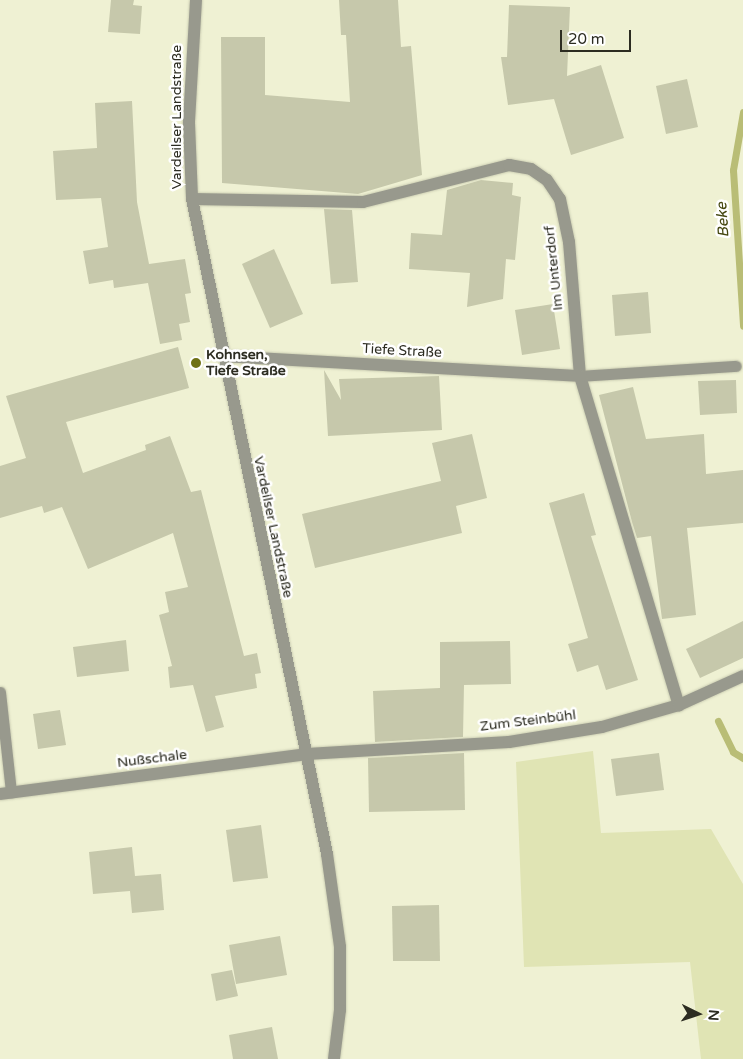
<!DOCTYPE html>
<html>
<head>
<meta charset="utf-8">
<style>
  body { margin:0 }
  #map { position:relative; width:743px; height:1059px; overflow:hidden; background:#eff1d3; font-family:"Varela Round",sans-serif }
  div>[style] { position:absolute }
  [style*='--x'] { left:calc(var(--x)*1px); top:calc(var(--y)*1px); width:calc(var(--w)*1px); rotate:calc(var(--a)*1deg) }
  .green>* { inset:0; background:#e0e4b4 }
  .stream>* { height:7px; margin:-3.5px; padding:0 3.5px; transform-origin:3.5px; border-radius:3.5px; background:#b9bd76 }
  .building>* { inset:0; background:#c6c8ab }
  .roads { filter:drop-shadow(0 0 1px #ccceb3) drop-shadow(0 0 1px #ccceb3) }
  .service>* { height:11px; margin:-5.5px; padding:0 5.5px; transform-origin:5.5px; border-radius:5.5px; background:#98998d }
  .minor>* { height:12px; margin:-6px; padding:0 6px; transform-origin:6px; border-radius:6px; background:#98998d }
  .tertiary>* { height:12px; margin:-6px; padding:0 6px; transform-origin:6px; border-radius:6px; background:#98998d }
  .dots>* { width:14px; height:14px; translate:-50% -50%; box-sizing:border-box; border:2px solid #fff; border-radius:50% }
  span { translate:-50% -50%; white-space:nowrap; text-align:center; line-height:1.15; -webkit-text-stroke:5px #fff; paint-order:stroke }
  .street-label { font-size:14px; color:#2c2c21 }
  .poi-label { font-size:14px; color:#2c2c21; font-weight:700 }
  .left { translate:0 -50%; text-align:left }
  .water-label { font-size:15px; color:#454710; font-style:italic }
  .north { position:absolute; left:673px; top:989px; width:50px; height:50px; -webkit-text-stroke:4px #fff; paint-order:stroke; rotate:94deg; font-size:14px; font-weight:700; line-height:20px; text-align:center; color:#2c2c21 }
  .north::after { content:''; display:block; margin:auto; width:18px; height:22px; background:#2c2c21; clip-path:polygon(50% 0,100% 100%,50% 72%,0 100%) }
  .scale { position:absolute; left:560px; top:30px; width:71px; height:22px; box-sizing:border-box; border:2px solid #2c2c21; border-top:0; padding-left:6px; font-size:15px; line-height:18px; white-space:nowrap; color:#2c2c21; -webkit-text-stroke:4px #fff; paint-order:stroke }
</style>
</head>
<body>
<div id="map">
  <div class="green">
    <i style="clip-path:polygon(593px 751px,601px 833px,711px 829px,743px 884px,743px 1059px,701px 1059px,690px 962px,524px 967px,516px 762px)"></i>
  </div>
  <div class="stream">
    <i style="--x:743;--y:112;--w:59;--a:99.8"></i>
    <i style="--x:733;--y:170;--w:156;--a:86.3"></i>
    <i style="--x:718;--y:721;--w:34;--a:64"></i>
    <i style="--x:733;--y:752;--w:12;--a:31"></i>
  </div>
  <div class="building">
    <i style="clip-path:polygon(111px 0,134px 0,133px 5px,142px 6px,140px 34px,108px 32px)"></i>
    <i style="clip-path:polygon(339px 0,398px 0,401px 47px,411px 46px,422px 175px,358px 194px,222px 183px,221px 37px,265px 37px,265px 95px,350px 102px,346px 35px,341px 35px)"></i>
    <i style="clip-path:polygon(509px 5px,570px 7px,567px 76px,601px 65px,624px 138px,571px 155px,554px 99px,508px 105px,501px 57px,507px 57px)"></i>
    <i style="clip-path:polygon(687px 79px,698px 127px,666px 134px,656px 86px)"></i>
    <i style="clip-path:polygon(132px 101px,137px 202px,149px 264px,185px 259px,191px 293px,185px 294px,190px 322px,179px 324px,182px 340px,160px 344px,148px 283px,114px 288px,113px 280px,89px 284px,83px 251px,108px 247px,101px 198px,56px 200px,53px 151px,97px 148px,95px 103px)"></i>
    <i style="clip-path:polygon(481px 180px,513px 183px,512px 195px,521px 197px,515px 260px,506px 259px,503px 299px,467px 307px,470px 273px,409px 269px,411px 233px,442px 235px,447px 190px)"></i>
    <i style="clip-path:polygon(324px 209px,352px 210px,358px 282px,331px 284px)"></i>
    <i style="clip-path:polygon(274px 249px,303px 314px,270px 328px,242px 264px)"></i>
    <i style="clip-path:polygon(648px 292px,651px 333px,615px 336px,612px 295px)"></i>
    <i style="clip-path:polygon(553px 304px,560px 349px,522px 355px,515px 310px)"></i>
    <i style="clip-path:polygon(178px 347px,189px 388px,66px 422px,83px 473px,146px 450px,145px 445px,170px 436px,191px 492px,201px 490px,244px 656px,257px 653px,261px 673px,255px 674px,257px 688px,215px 696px,224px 727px,206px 732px,193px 685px,170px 688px,168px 667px,172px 666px,159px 615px,169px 612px,165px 592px,188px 587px,173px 533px,88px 569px,62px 507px,44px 513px,42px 506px,0 518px,0 466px,26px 458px,6px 396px)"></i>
    <i style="clip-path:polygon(324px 370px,341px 400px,339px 379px,439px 376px,442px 430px,328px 436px)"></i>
    <i style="clip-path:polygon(736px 380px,737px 413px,700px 415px,698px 381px)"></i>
    <i style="clip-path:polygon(633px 387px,646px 439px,704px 434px,706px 474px,743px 470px,743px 523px,687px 528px,696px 615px,662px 619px,651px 536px,637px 538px,632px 522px,599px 395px)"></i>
    <i style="clip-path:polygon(472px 434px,487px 498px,456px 506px,462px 533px,315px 568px,302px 514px,441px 481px,432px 443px)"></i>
    <i style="clip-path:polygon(584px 493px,596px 535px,591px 536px,638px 680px,606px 690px,598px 665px,577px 672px,568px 644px,588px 638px,549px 503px)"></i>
    <i style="clip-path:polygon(743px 621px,743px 658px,700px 678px,686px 649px)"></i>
    <i style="clip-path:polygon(126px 640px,129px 671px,77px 677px,73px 647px)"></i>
    <i style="clip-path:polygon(510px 641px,511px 684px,464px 685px,463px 737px,375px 742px,373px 691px,440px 688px,440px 642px)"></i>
    <i style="clip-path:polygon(60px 710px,66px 745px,38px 749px,33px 714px)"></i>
    <i style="clip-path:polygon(464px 753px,465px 810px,369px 812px,368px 758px)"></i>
    <i style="clip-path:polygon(659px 753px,664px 790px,616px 796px,611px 759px)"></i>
    <i style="clip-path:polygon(261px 825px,268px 878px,233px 882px,226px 830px)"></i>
    <i style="clip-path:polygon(132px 847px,135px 876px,161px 874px,164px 910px,132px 913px,130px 891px,93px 894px,89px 852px)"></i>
    <i style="clip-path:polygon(439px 905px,440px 961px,393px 961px,392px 906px)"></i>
    <i style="clip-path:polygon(280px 936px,287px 975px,236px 984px,229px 945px)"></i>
    <i style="clip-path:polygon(232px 970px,238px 996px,216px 1001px,211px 974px)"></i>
    <i style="clip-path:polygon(272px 1027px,278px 1059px,233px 1059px,229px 1035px)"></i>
  </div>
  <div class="roads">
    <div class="service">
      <i style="--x:580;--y:376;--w:156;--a:-3.7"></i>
      <i style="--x:0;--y:692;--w:101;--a:83.7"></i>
    </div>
    <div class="minor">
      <i style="--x:192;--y:199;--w:171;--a:1"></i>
      <i style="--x:363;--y:202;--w:151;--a:-14.2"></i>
      <i style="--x:509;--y:165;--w:22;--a:10"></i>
      <i style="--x:531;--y:169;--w:19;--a:35"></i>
      <i style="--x:547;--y:180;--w:23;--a:56"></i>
      <i style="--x:560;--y:199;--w:44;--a:78.2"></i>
      <i style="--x:569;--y:242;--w:134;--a:85.3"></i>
      <i style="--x:580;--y:376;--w:344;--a:73.3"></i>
      <i style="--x:222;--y:356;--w:359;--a:3.2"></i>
      <i style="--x:0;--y:794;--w:310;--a:-7.4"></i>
      <i style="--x:307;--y:754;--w:202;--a:-3.4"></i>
      <i style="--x:509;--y:742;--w:94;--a:-9.2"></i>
      <i style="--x:602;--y:727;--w:80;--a:-15.9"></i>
      <i style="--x:679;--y:705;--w:70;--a:-24.4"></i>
    </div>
    <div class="tertiary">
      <i style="--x:196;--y:0;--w:123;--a:93.3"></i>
      <i style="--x:189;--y:123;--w:76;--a:87.7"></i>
      <i style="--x:192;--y:199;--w:669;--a:78.35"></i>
      <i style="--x:327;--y:854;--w:94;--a:82"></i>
      <i style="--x:340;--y:947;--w:63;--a:90"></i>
      <i style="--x:340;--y:1010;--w:49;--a:97"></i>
    </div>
  </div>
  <div class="dots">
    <i style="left:196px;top:363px;background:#6f7115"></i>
  </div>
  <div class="street-label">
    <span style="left:177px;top:117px;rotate:-90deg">Vardeilser Landstraße</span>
    <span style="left:554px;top:268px;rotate:-96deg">Im Unterdorf</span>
    <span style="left:402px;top:351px;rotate:3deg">Tiefe Straße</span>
    <span style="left:273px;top:527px;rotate:78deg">Vardeilser Landstraße</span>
    <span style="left:528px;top:721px;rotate:-7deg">Zum Steinbühl</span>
    <span style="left:152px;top:759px;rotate:-7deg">Nußschale</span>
  </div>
  <div class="poi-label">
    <span class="left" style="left:206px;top:363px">Kohnsen,<br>Tiefe Straße</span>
  </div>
  <div class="water-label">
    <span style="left:723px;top:220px;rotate:-94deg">Beke</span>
  </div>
  <div class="north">N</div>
  <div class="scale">20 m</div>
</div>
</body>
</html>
